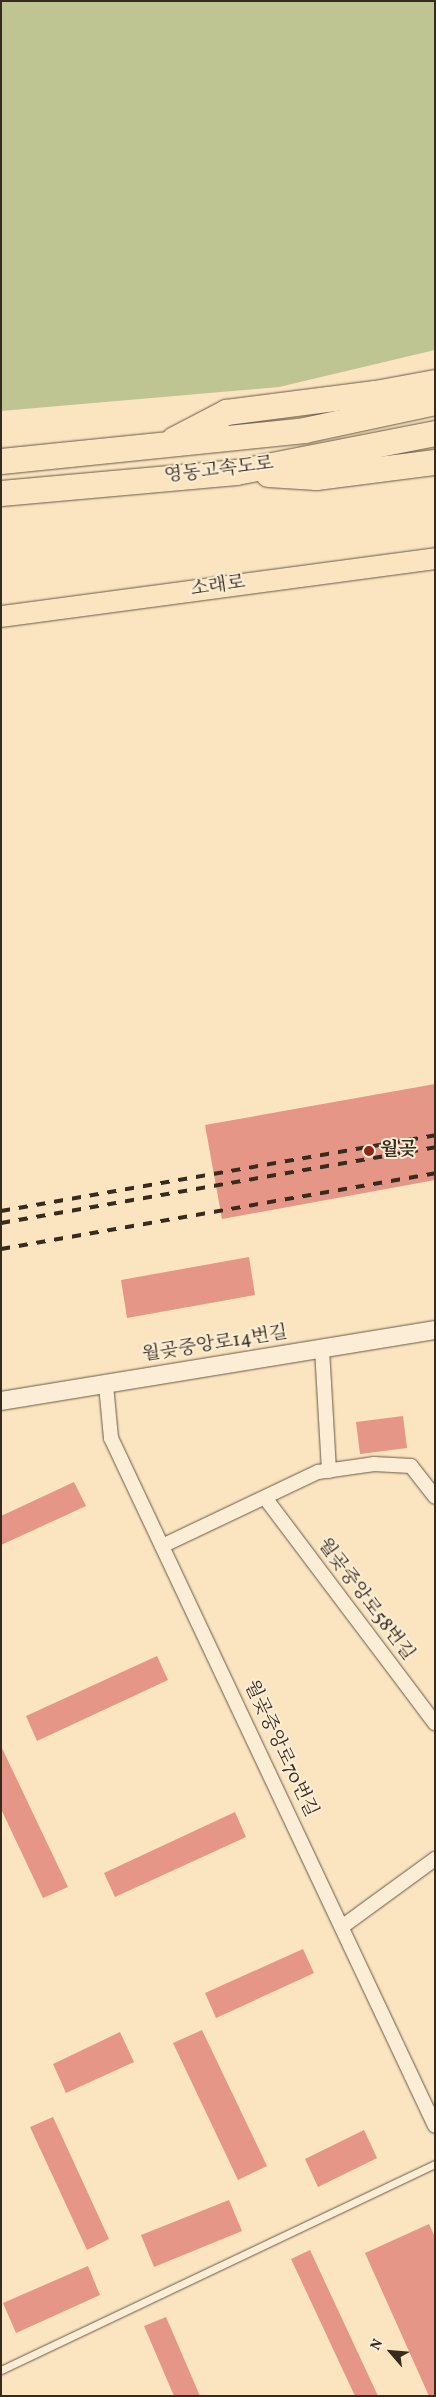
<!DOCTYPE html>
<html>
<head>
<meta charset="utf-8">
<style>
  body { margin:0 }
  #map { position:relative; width:436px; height:2397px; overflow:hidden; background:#fbe5c0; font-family:Vollkorn,"Noto Serif KR",serif }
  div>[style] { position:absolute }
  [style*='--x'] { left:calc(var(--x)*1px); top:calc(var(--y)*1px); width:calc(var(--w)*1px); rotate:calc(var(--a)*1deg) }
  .green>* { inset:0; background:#bfc592 }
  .building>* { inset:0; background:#e59686 }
  .roads { filter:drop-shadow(0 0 1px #685946) drop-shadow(0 0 1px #685946) }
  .service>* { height:7px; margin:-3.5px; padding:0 3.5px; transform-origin:3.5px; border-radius:3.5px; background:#fceed6 }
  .minor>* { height:14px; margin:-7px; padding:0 7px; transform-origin:7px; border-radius:7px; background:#fceed6 }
  .tertiary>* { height:18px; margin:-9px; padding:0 9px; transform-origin:9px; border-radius:9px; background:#fceed6 }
  .primary>* { height:21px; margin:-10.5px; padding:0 10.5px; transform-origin:10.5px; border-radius:10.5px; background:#fbe5c0 }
  .motorway>* { height:25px; margin:-12.5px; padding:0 12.5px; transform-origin:12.5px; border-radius:12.5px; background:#fbe5c0 }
  .rail>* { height:4px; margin-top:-2px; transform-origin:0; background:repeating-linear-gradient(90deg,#372a1e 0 9px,transparent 0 18px) }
  .dots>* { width:14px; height:14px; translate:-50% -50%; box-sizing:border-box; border:2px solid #fceed6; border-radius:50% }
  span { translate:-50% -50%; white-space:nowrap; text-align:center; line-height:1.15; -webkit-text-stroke:4px #fceed6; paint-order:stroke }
  .street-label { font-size:19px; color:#372a1e }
  .poi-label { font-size:19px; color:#372a1e; font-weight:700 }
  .left { translate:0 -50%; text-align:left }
  .frame { position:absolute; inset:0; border:2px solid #372a1e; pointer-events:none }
  .north { position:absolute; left:366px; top:2327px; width:50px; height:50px; -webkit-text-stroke:4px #fceed6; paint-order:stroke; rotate:297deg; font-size:14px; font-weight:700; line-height:20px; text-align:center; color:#372a1e }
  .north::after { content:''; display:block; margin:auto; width:18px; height:22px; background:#372a1e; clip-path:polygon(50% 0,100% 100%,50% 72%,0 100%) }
</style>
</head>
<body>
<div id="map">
  <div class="green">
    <i style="clip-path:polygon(1px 1px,435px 1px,435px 350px,279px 387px,1px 411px)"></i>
  </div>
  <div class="building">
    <i style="clip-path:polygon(435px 1084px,435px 1180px,222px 1219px,205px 1125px)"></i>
    <i style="clip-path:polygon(249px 1257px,255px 1295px,127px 1318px,121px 1280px)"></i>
    <i style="clip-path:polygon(403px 1416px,407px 1448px,360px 1454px,356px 1422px)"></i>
    <i style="clip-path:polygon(74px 1482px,86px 1506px,1px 1545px,1px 1516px)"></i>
    <i style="clip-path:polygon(157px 1656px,168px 1680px,37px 1741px,26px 1716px)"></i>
    <i style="clip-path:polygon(1px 1746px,68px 1887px,43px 1898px,1px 1809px)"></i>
    <i style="clip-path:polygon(235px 1812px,246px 1837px,115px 1897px,104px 1873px)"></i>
    <i style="clip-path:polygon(303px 1949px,314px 1973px,216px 2018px,205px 1993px)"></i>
    <i style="clip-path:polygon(202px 2030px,267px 2166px,238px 2180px,173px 2043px)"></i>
    <i style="clip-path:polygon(120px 2032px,134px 2062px,66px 2093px,53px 2064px)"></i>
    <i style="clip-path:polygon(53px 2117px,109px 2239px,87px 2250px,30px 2127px)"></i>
    <i style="clip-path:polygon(364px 2130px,377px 2158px,318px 2187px,305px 2159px)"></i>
    <i style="clip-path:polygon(229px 2200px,242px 2231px,154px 2267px,141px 2235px)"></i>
    <i style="clip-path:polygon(429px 2224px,435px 2237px,435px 2396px,429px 2396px,365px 2253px)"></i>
    <i style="clip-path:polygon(310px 2250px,378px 2396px,355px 2396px,291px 2259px)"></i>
    <i style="clip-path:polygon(88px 2266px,100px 2295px,16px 2333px,3px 2303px)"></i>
    <i style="clip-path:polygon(166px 2317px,200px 2396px,174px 2396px,144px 2326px)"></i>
  </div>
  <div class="roads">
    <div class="service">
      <i style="--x:1;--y:2370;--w:480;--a:-25.4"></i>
    </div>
    <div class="minor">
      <i style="--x:322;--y:1349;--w:122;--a:86.7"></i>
      <i style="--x:106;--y:1385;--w:53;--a:84.6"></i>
      <i style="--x:111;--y:1438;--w:760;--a:64.78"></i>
      <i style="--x:266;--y:1499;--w:281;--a:53"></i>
      <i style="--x:162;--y:1546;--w:173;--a:-25.4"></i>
      <i style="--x:318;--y:1472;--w:57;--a:-8.1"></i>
      <i style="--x:374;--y:1464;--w:37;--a:3"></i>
      <i style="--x:411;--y:1466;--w:39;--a:52"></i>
      <i style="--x:343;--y:1926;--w:114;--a:-36.1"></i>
    </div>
    <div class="tertiary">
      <i style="--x:1;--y:1401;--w:440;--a:-9.3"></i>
    </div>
    <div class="primary">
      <i style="--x:1;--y:616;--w:438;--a:-7.6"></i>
    </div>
    <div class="motorway">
      <i style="--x:174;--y:439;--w:59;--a:-27.4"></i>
      <i style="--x:226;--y:412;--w:150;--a:-7.3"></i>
      <i style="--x:375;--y:393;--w:61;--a:-10.4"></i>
      <i style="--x:1;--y:461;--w:305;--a:-5.8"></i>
      <i style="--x:304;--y:430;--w:134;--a:-12.1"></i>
      <i style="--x:268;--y:474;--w:48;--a:3.6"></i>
      <i style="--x:316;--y:477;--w:120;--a:-7.2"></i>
      <i style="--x:1;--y:493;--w:236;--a:-5.1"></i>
      <i style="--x:236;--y:472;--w:203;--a:-11.1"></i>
    </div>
  </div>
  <div class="rail">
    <i style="--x:1;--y:1211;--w:441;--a:-9.9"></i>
    <i style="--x:1;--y:1223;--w:441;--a:-9.9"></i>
    <i style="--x:1;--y:1249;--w:441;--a:-9.9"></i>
  </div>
  <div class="dots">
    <i style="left:369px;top:1151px;background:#8f2418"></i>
  </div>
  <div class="street-label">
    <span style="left:219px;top:471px;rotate:-7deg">영동고속도로</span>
    <span style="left:218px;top:587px;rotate:-8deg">소래로</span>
    <span style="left:215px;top:1345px;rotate:-9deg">월곶중앙로14번길</span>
    <span style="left:365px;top:1600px;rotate:53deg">월곶중앙로58번길</span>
    <span style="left:280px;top:1749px;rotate:65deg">월곶중앙로70번길</span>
  </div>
  <div class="poi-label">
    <span class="left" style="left:380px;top:1151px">월곶</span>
  </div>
  <div class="frame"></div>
  <div class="north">N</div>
</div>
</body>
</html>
